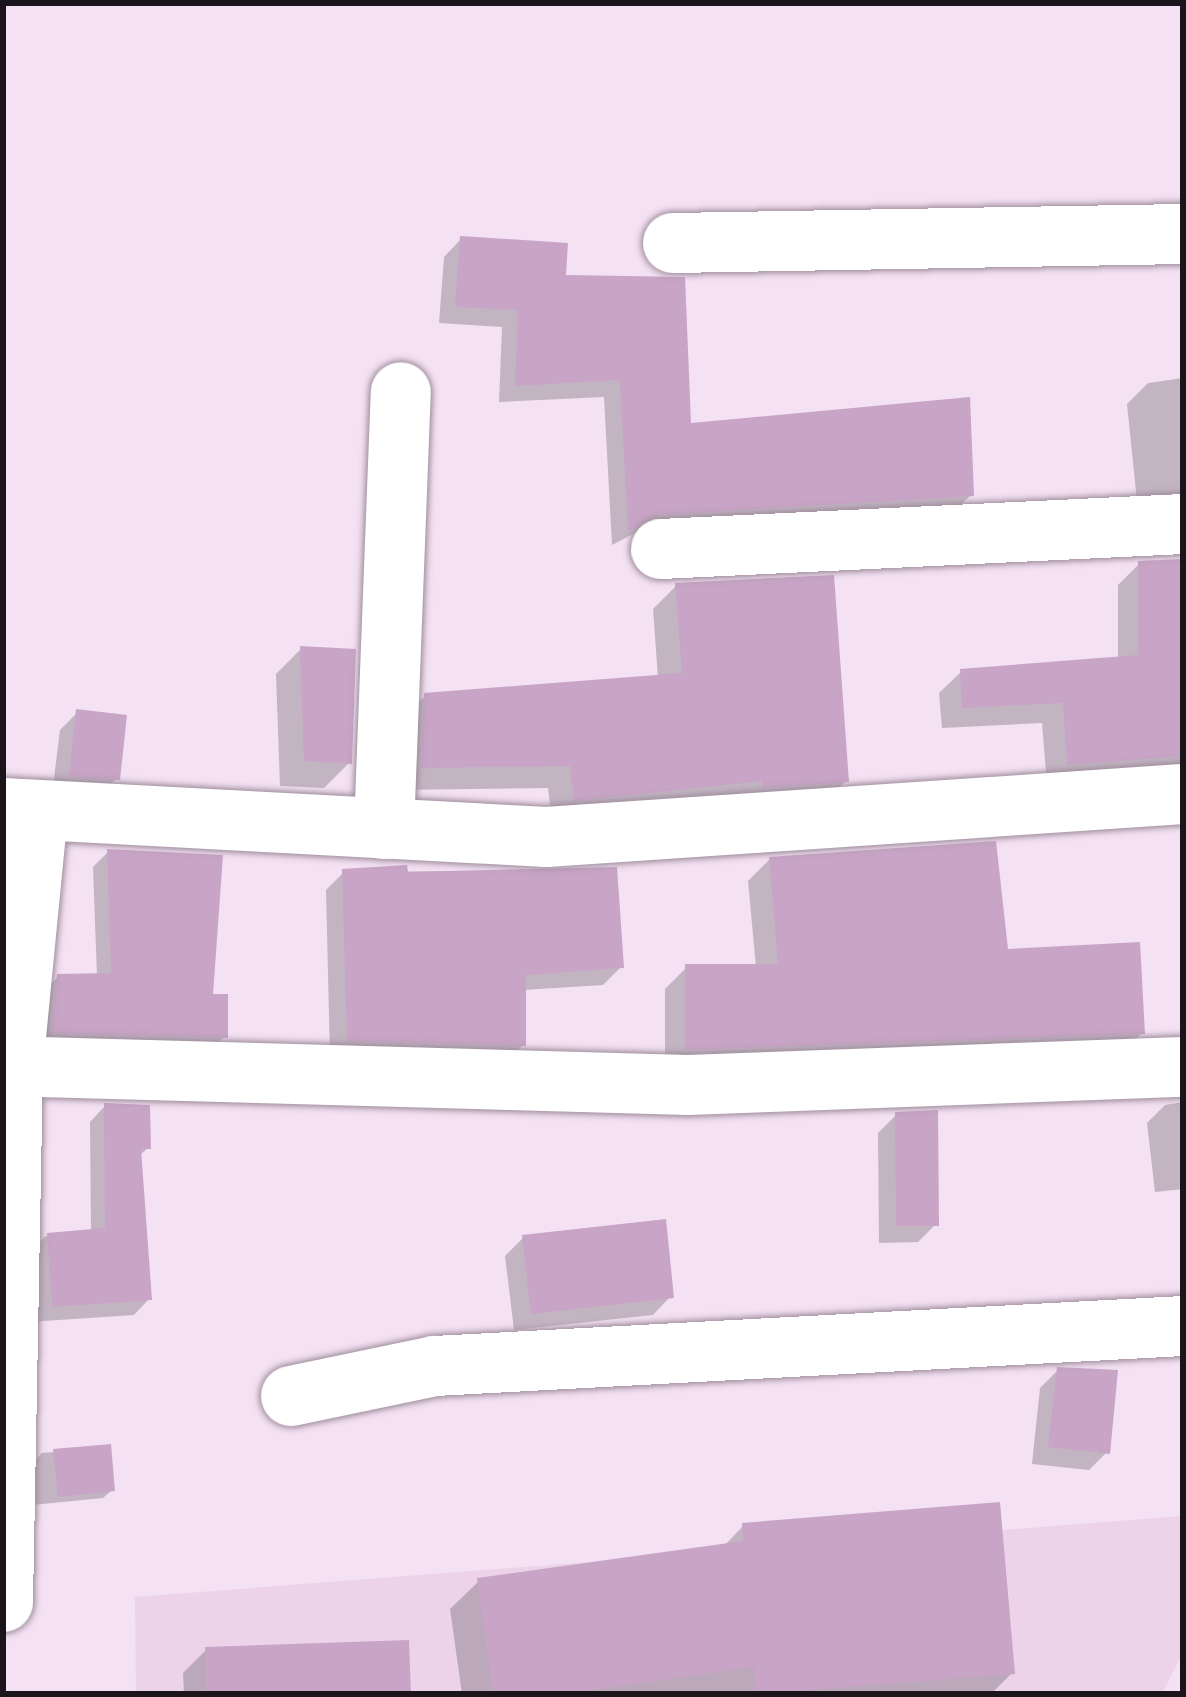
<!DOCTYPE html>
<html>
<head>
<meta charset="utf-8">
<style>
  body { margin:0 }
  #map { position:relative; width:1186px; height:1697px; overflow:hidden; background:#f4e1f3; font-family:"Source Sans 3",sans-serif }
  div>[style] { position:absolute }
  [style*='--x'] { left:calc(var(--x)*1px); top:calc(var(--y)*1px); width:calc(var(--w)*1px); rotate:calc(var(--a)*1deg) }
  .built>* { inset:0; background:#ecd3ea }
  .shadow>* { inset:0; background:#0003 }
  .building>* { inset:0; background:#c8a4c6 }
  .roads { filter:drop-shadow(0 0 3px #9f8e9e) drop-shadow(0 0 3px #9f8e9e) }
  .minor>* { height:60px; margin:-30px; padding:0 30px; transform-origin:30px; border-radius:30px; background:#fff }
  span { translate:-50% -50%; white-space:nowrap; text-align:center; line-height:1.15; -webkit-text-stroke:10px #fff; paint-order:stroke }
  .frame { position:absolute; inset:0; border:6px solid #1b151b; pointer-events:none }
</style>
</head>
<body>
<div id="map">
  <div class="built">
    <i style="clip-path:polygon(1183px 1516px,1183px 1652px,1162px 1694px,136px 1694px,135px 1597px)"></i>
  </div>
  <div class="shadow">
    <i style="clip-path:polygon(461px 239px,562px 278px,689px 426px,971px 495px,953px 512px,639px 531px,612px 545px,604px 397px,499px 402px,502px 327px,439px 323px,444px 257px)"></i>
    <i style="clip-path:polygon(1183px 378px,1183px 519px,1138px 511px,1127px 404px,1148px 383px)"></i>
    <i style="clip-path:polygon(1183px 561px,1183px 776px,1047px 785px,1042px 723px,942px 728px,939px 693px,961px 672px,1118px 660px,1118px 585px,1139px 564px)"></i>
    <i style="clip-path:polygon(676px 586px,846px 781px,822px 804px,552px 823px,548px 788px,399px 790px,402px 720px,425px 696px,658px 678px,653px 609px)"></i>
    <i style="clip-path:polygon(301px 649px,349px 763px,324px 788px,280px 786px,276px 674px)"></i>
    <i style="clip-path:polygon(78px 712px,117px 778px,99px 796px,52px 794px,60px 730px)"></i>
    <i style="clip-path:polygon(108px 852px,210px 997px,225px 1036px,210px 1051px,38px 1047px,43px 992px,58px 977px,97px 977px,93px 867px)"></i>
    <i style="clip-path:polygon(770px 859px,1005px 952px,1142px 1033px,1121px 1054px,665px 1071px,665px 989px,686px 968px,756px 967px,748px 881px)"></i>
    <i style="clip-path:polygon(614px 870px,621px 967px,603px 985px,523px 990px,523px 1045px,505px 1063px,330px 1058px,326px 890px,344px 872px)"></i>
    <i style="clip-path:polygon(1183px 1102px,1183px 1189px,1155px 1192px,1147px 1123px,1165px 1105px)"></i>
    <i style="clip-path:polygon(105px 1106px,148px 1148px,138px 1157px,149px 1299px,134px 1315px,29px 1322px,30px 1251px,46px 1236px,91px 1232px,90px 1122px)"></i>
    <i style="clip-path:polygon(896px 1115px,936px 1224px,918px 1242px,879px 1243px,878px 1133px)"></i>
    <i style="clip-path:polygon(523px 1238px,670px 1297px,653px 1315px,514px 1330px,505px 1256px)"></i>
    <i style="clip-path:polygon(1058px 1370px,1107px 1452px,1089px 1470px,1032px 1464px,1040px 1388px)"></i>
    <i style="clip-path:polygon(108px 1448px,112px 1490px,103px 1498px,32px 1505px,33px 1462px,42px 1453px)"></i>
    <i style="clip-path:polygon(743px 1526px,1012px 1673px,991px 1694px,462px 1694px,450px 1609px,479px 1581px,723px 1547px)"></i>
    <i style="clip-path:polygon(206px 1650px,408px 1694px,184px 1694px,183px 1673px)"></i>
  </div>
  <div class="building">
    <i style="clip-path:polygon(460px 236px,568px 243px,566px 275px,685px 277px,691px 423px,970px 397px,974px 496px,659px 515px,628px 531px,620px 380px,515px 386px,518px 310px,455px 307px)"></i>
    <i style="clip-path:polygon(1183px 559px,1183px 756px,1067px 765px,1063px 703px,962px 708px,960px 669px,1138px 655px,1138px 561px)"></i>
    <i style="clip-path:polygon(834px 575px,849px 782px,763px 788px,762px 781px,574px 801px,570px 766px,421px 768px,424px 693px,682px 673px,675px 583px)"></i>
    <i style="clip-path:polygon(300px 646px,356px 649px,352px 764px,304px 761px)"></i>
    <i style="clip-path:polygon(76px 709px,127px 715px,120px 780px,69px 777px)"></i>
    <i style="clip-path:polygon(996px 841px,1008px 949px,1140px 942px,1145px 1034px,685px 1050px,685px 964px,778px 964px,769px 857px)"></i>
    <i style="clip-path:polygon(107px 849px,223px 855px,213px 994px,228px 994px,228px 1038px,51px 1033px,57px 974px,111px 973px)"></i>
    <i style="clip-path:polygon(407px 865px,408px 872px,617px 867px,624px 968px,526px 975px,526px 1046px,347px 1041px,342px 869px)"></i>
    <i style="clip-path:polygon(104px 1103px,150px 1105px,151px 1149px,141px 1149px,152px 1300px,52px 1307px,47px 1233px,105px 1228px)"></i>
    <i style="clip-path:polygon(938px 1110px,939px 1226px,896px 1226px,895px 1112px)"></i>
    <i style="clip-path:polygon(666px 1219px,674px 1298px,531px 1314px,522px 1235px)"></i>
    <i style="clip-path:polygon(1057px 1367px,1118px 1370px,1110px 1454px,1048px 1447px)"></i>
    <i style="clip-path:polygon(111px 1444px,115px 1491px,58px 1497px,53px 1449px)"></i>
    <i style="clip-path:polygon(1000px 1502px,1015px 1674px,756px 1694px,754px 1667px,563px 1694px,493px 1694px,477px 1578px,743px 1541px,742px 1523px)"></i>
    <i style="clip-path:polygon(409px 1640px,411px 1694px,206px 1694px,205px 1647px)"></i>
  </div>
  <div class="roads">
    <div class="minor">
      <i style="--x:673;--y:243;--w:510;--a:-1.01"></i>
      <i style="--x:661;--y:549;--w:523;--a:-2.74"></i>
      <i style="--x:3;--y:808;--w:544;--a:3.06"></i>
      <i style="--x:546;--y:837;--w:638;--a:-3.86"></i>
      <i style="--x:384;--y:829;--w:437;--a:-87.8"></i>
      <i style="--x:3;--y:1066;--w:685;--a:1.59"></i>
      <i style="--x:688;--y:1085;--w:495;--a:-2.1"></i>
      <i style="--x:291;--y:1396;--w:147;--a:-11.8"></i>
      <i style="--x:435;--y:1366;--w:749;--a:-3.06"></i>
      <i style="--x:3;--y:1602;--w:535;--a:-88.93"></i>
      <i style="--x:13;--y:1067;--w:256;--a:-84.4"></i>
    </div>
  </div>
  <div class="frame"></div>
</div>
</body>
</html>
